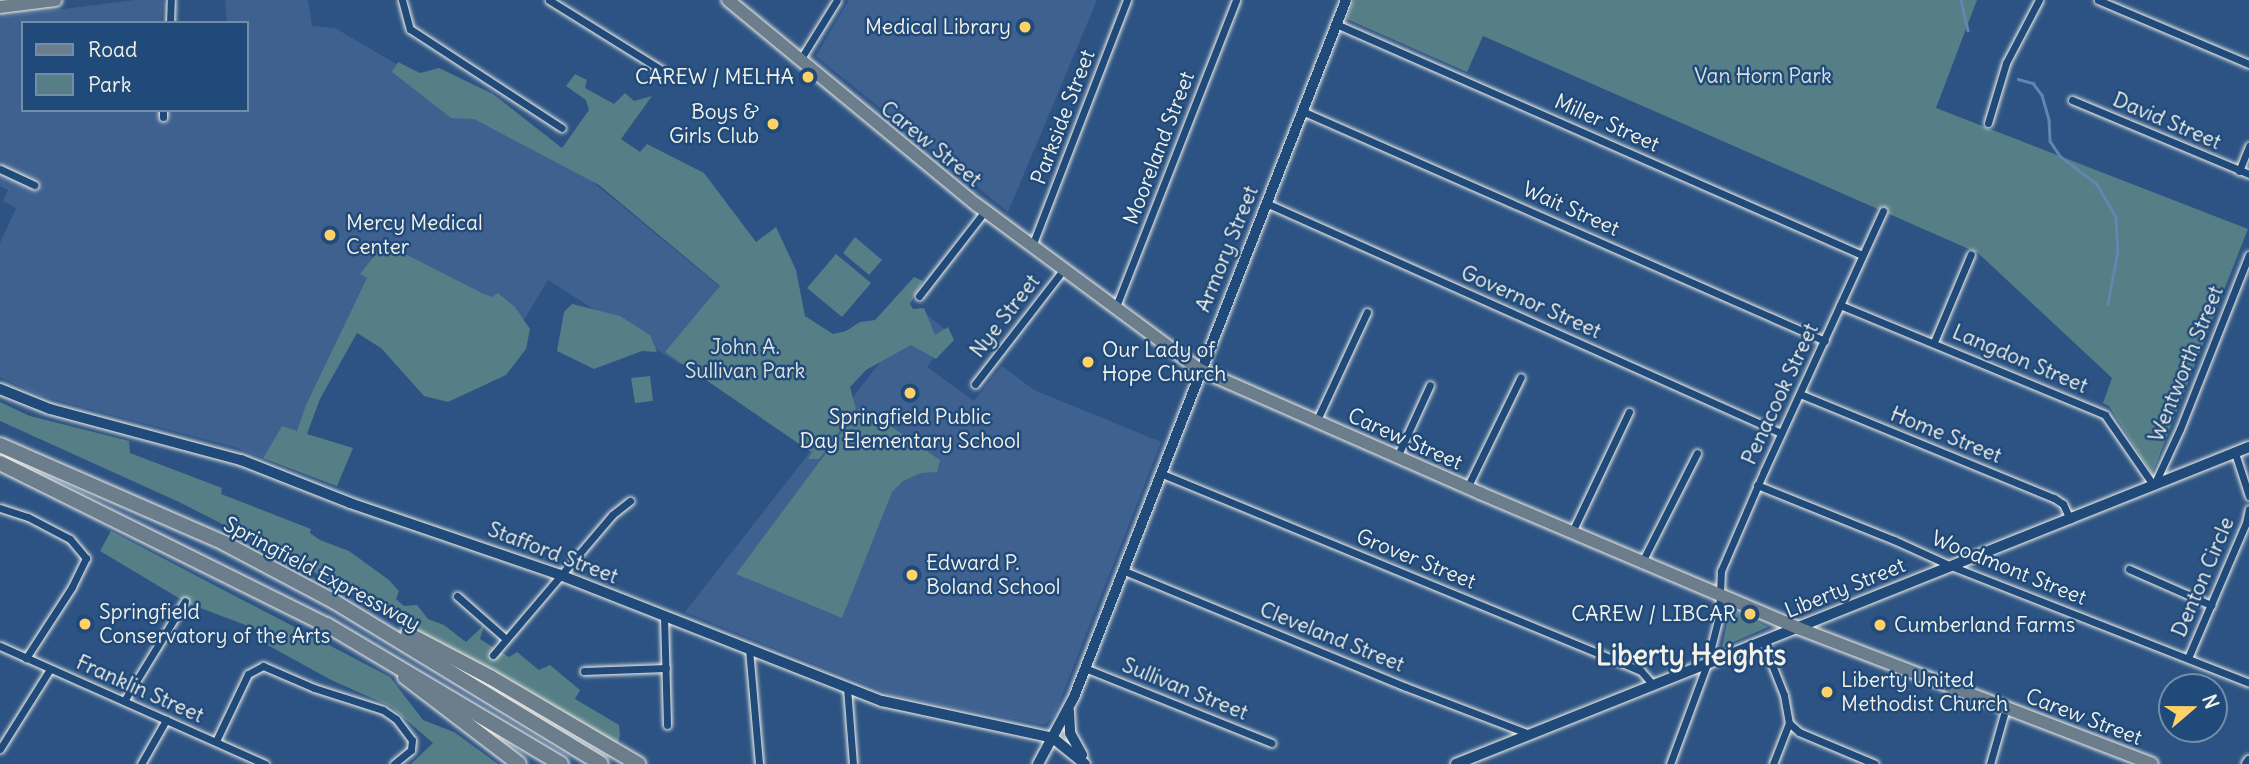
<!DOCTYPE html>
<html>
<head>
<meta charset="utf-8">
<style>
  body { margin:0 }
  #map { position:relative; width:2249px; height:764px; overflow:hidden; background:#2c5383; font-family:Delius,sans-serif }
  div>[style] { position:absolute }
  [style*='--x'] { left:calc(var(--x)*1px); top:calc(var(--y)*1px); width:calc(var(--w)*1px); rotate:calc(var(--a)*1deg) }
  .built>* { inset:0; background:#3f6190 }
  .green>* { inset:0; background:#557e86 }
  .stream>* { height:2.5px; margin:-1.25px; padding:0 1.25px; transform-origin:1.25px; border-radius:1.25px; background:#5f87af }
  .roads { filter:drop-shadow(0 0 2px #f4f1e8) drop-shadow(0 0 2px #f4f1e8) }
  .street>* { height:7px; margin:-3.5px; padding:0 3.5px; transform-origin:3.5px; border-radius:3.5px; background:#1f4a7a }
  .secondary>* { height:10px; margin:-5px; padding:0 5px; transform-origin:5px; border-radius:5px; background:#1f4a7a }
  .primary>* { height:12px; margin:-6px; padding:0 6px; transform-origin:6px; border-radius:6px; background:#6c7d8b }
  .highway>* { height:14px; margin:-7px; padding:0 7px; transform-origin:7px; border-radius:7px; background:#6c7d8b }
  .dots>* { width:19px; height:19px; translate:-50% -50%; box-sizing:border-box; border:4px solid #1f4a7a; border-radius:50% }
  span { translate:-50% -50%; white-space:nowrap; text-align:center; line-height:1.15; -webkit-text-stroke:5px #1f4a7a; paint-order:stroke }
  .poi-label { font-size:21px; color:#f4f1e8 }
  .right { translate:-100% -50%; text-align:right }
  .left { translate:0 -50%; text-align:left }
  .park-label { font-size:21px; color:#dce0d9 }
  .street-label { font-size:21px; color:#f4f1e8 }
  .district-label { font-size:28px; color:#f4f1e8; font-weight:700 }
  .legend { position:absolute; left:21px; top:21px; width:228px; height:91px; box-sizing:border-box; background:#1f4a7a; border:2px solid #748da6; margin:0; padding:9px 12px; list-style:none; font-size:21px; color:#f4f1e8 }
  .legend li { display:flex; align-items:center; gap:14px; height:35px }
  .legend b { width:35px; border:2px solid #748da6 }
  .north { position:absolute; left:2158px; top:673px; width:70px; height:70px; box-sizing:border-box; background:#1f4a7a; border:2px solid #748da6; border-radius:50%; rotate:70deg; font-size:19px; font-weight:700; line-height:28px; text-align:center; color:#f4f1e8 }
  .north::after { content:''; display:block; margin:auto; width:24px; height:32px; background:#ffd166; clip-path:polygon(50% 0,100% 100%,50% 72%,0 100%) }
</style>
</head>
<body>
<div id="map">
  <div class="built">
    <i style="clip-path:polygon(135px 0,163px 0,161px 23px,23px 23px,23px 110px,247px 110px,247px 23px,227px 23px,225px 0,308px 0,312px 26px,335px 28px,582px 173px,736px 300px,681px 365px,548px 280px,521px 325px,386px 254px,297px 432px,282px 426px,263px 458px,235px 447px,41px 396px,0 377px,0 243px,16px 208px,3px 201px,8px 190px,0 186px,0 17px)"></i>
    <i style="clip-path:polygon(849px 0,1097px 0,1008px 212px,816px 56px)"></i>
    <i style="clip-path:polygon(921px 310px,951px 334px,927px 367px,974px 401px,1002px 366px,1034px 390px,1161px 442px,1054px 716px,1045px 725px,895px 696px,685px 612px)"></i>
  </div>
  <div class="green">
    <i style="clip-path:polygon(1354px 0,1977px 0,1936px 108px,2248px 229px,2152px 474px,2109px 406px,2103px 403px,2112px 378px,1978px 253px,1483px 36px,1467px 72px,1347px 19px)"></i>
    <i style="clip-path:polygon(398px 62px,420px 73px,439px 68px,493px 94px,562px 148px,589px 110px,586px 100px,566px 86px,575px 74px,587px 80px,585px 88px,614px 104px,625px 93px,634px 101px,652px 96px,621px 139px,640px 152px,647px 144px,704px 173px,756px 242px,776px 227px,796px 270px,805px 316px,833px 334px,846px 331px,860px 322px,875px 320px,914px 277px,923px 281px,910px 304px,913px 309px,924px 308px,935px 335px,948px 327px,954px 340px,936px 359px,911px 345px,866px 370px,850px 387px,856px 409px,819px 459px,808px 459px,815px 447px,811px 452px,665px 352px,720px 286px,599px 185px,474px 119px,451px 118px,392px 72px)"></i>
    <i style="clip-path:polygon(855px 237px,882px 260px,869px 275px,843px 253px)"></i>
    <i style="clip-path:polygon(387px 240px,409px 256px,482px 293px,492px 297px,498px 293px,515px 307px,530px 329px,526px 349px,506px 375px,448px 402px,424px 396px,381px 348px,357px 333px,320px 399px,307px 434px,353px 448px,337px 486px,263px 458px,282px 426px,297px 431px,306px 405px,367px 278px,360px 274px)"></i>
    <i style="clip-path:polygon(836px 254px,871px 283px,842px 317px,807px 288px)"></i>
    <i style="clip-path:polygon(572px 304px,620px 316px,650px 335px,657px 352px,642px 351px,594px 369px,557px 351px,564px 312px)"></i>
    <i style="clip-path:polygon(650px 376px,653px 401px,635px 403px,631px 378px)"></i>
    <i style="clip-path:polygon(0 402px,30px 416px,129px 441px,130px 453px,222px 488px,221px 494px,311px 529px,310px 533px,320px 540px,349px 551px,389px 580px,399px 591px,396px 599px,404px 606px,417px 605px,428px 619px,444px 625px,466px 642px,484px 625px,480px 639px,509px 657px,517px 652px,539px 670px,550px 665px,580px 690px,575px 699px,619px 725px,620px 736px,617px 745px,289px 558px,179px 502px,0 421px)"></i>
    <i style="clip-path:polygon(861px 406px,940px 460px,937px 472px,921px 473px,903px 481px,892px 492px,842px 618px,736px 574px)"></i>
    <i style="clip-path:polygon(111px 531px,390px 677px,423px 720px,454px 732px,498px 764px,411px 764px,433px 743px,390px 706px,331px 680px,264px 643px,256px 629px,187px 603px,100px 551px)"></i>
    <i style="clip-path:polygon(1730px 608px,1768px 627px,1722px 647px)"></i>
  </div>
  <div class="stream">
    <i style="--x:1961;--y:0;--w:31;--a:77"></i>
    <i style="--x:2018;--y:79;--w:16;--a:15"></i>
    <i style="--x:2033;--y:83;--w:15;--a:53"></i>
    <i style="--x:2042;--y:95;--w:26;--a:74"></i>
    <i style="--x:2049;--y:120;--w:21;--a:87"></i>
    <i style="--x:2050;--y:141;--w:18;--a:56"></i>
    <i style="--x:2060;--y:156;--w:46;--a:37.1"></i>
    <i style="--x:2097;--y:184;--w:38;--a:60"></i>
    <i style="--x:2116;--y:217;--w:34;--a:87"></i>
    <i style="--x:2118;--y:251;--w:54;--a:100.7"></i>
  </div>
  <div class="roads">
    <div class="street">
      <i style="--x:402;--y:0;--w:30;--a:75"></i>
      <i style="--x:410;--y:29;--w:181;--a:33.1"></i>
      <i style="--x:549;--y:0;--w:134;--a:31.9"></i>
      <i style="--x:2098;--y:0;--w:164;--a:23"></i>
      <i style="--x:170;--y:23;--w:23;--a:-88"></i>
      <i style="--x:1336;--y:24;--w:574;--a:23.71"></i>
      <i style="--x:800;--y:60;--w:70;--a:-58.3"></i>
      <i style="--x:2072;--y:100;--w:192;--a:22.7"></i>
      <i style="--x:1302;--y:111;--w:571;--a:23.74"></i>
      <i style="--x:163;--y:117;--w:7;--a:-90"></i>
      <i style="--x:1988;--y:123;--w:63;--a:-73.3"></i>
      <i style="--x:2006;--y:63;--w:71;--a:-62.4"></i>
      <i style="--x:0;--y:169;--w:38;--a:25"></i>
      <i style="--x:2239;--y:171;--w:27;--a:-68"></i>
      <i style="--x:1266;--y:203;--w:564;--a:24.07"></i>
      <i style="--x:1032;--y:246;--w:264;--a:-68.9"></i>
      <i style="--x:919;--y:296;--w:108;--a:-52.2"></i>
      <i style="--x:1840;--y:305;--w:287;--a:22.5"></i>
      <i style="--x:2105;--y:415;--w:86;--a:55.4"></i>
      <i style="--x:1115;--y:309;--w:332;--a:-68.6"></i>
      <i style="--x:1934;--y:342;--w:95;--a:-67.2"></i>
      <i style="--x:975;--y:384;--w:144;--a:-52.3"></i>
      <i style="--x:1800;--y:394;--w:274;--a:22.3"></i>
      <i style="--x:2054;--y:498;--w:11;--a:34"></i>
      <i style="--x:2063;--y:504;--w:17;--a:65"></i>
      <i style="--x:1316;--y:422;--w:121;--a:-65.1"></i>
      <i style="--x:2235;--y:453;--w:45;--a:72"></i>
      <i style="--x:1397;--y:457;--w:79;--a:-65.4"></i>
      <i style="--x:1160;--y:473;--w:520;--a:22.37"></i>
      <i style="--x:1641;--y:671;--w:18;--a:49"></i>
      <i style="--x:1757;--y:485;--w:148;--a:21.9"></i>
      <i style="--x:1894;--y:540;--w:63;--a:24.5"></i>
      <i style="--x:1951;--y:566;--w:320;--a:21.4"></i>
      <i style="--x:2154;--y:485;--w:62;--a:-65.1"></i>
      <i style="--x:2180;--y:429;--w:187;--a:-68.4"></i>
      <i style="--x:1467;--y:488;--w:123;--a:-64.1"></i>
      <i style="--x:0;--y:508;--w:29;--a:18"></i>
      <i style="--x:28;--y:517;--w:47;--a:27.6"></i>
      <i style="--x:70;--y:539;--w:25;--a:50"></i>
      <i style="--x:86;--y:558;--w:32;--a:116"></i>
      <i style="--x:72;--y:587;--w:85;--a:122.9"></i>
      <i style="--x:1572;--y:532;--w:133;--a:-64.6"></i>
      <i style="--x:1642;--y:562;--w:122;--a:-63.2"></i>
      <i style="--x:2129;--y:569;--w:90;--a:23.7"></i>
      <i style="--x:1122;--y:570;--w:307;--a:22.4"></i>
      <i style="--x:1406;--y:687;--w:132;--a:20.9"></i>
      <i style="--x:457;--y:596;--w:65;--a:41.3"></i>
      <i style="--x:664;--y:616;--w:109;--a:88.4"></i>
      <i style="--x:1763;--y:642;--w:57;--a:68.4"></i>
      <i style="--x:1784;--y:695;--w:28;--a:80"></i>
      <i style="--x:1789;--y:723;--w:13;--a:42"></i>
      <i style="--x:1799;--y:732;--w:82;--a:22.8"></i>
      <i style="--x:0;--y:646;--w:290;--a:24"></i>
      <i style="--x:749;--y:649;--w:115;--a:85"></i>
      <i style="--x:493;--y:655;--w:184;--a:-49.6"></i>
      <i style="--x:612;--y:515;--w:23;--a:-38"></i>
      <i style="--x:2188;--y:658;--w:147;--a:-66.8"></i>
      <i style="--x:2246;--y:523;--w:14;--a:-78"></i>
      <i style="--x:1085;--y:668;--w:201;--a:21.9"></i>
      <i style="--x:584;--y:671;--w:82;--a:-2.1"></i>
      <i style="--x:847;--y:688;--w:76;--a:85.5"></i>
      <i style="--x:124;--y:701;--w:117;--a:-58.6"></i>
      <i style="--x:216;--y:741;--w:74;--a:-64.5"></i>
      <i style="--x:248;--y:674;--w:17;--a:-28"></i>
      <i style="--x:263;--y:666;--w:56;--a:23.3"></i>
      <i style="--x:314;--y:688;--w:72;--a:17.7"></i>
      <i style="--x:383;--y:710;--w:16;--a:35"></i>
      <i style="--x:396;--y:719;--w:26;--a:53"></i>
      <i style="--x:412;--y:740;--w:10;--a:96"></i>
      <i style="--x:411;--y:750;--w:22;--a:141"></i>
      <i style="--x:0;--y:749;--w:94;--a:-58"></i>
      <i style="--x:141;--y:764;--w:51;--a:-60.4"></i>
      <i style="--x:1670;--y:764;--w:107;--a:-69.7"></i>
      <i style="--x:1707;--y:664;--w:49;--a:-76"></i>
      <i style="--x:1719;--y:616;--w:45;--a:-87.5"></i>
      <i style="--x:1721;--y:571;--w:109;--a:-66.7"></i>
      <i style="--x:1764;--y:471;--w:286;--a:-65.4"></i>
      <i style="--x:1773;--y:764;--w:44;--a:-68.7"></i>
      <i style="--x:1990;--y:764;--w:59;--a:-74.3"></i>
    </div>
    <div class="secondary">
      <i style="--x:0;--y:389;--w:54;--a:21.8"></i>
      <i style="--x:50;--y:409;--w:198;--a:15"></i>
      <i style="--x:241;--y:460;--w:117;--a:21.5"></i>
      <i style="--x:350;--y:503;--w:222;--a:18.9"></i>
      <i style="--x:560;--y:575;--w:346;--a:21.4"></i>
      <i style="--x:882;--y:701;--w:175;--a:12.2"></i>
      <i style="--x:1053;--y:738;--w:41;--a:39.1"></i>
      <i style="--x:1069;--y:711;--w:22;--a:87"></i>
      <i style="--x:1070;--y:733;--w:25;--a:61"></i>
      <i style="--x:1038;--y:764;--w:76;--a:-61.8"></i>
      <i style="--x:1074;--y:697;--w:748;--a:-68.68"></i>
      <i style="--x:1456;--y:764;--w:854;--a:-21.79"></i>
      <i style="--x:2247;--y:764;--w:4;--a:-56"></i>
    </div>
    <div class="primary">
      <i style="--x:728;--y:0;--w:323;--a:39.5"></i>
      <i style="--x:977;--y:205;--w:277;--a:36.5"></i>
      <i style="--x:1200;--y:370;--w:306;--a:23.7"></i>
      <i style="--x:1480;--y:493;--w:345;--a:23"></i>
      <i style="--x:1798;--y:628;--w:379;--a:21"></i>
      <i style="--x:0;--y:7;--w:56;--a:-7.1"></i>
    </div>
    <div class="highway">
      <i style="--x:0;--y:445;--w:244;--a:23.6"></i>
      <i style="--x:224;--y:543;--w:126;--a:28"></i>
      <i style="--x:335;--y:602;--w:311;--a:31.3"></i>
      <i style="--x:0;--y:463;--w:365;--a:26.4"></i>
      <i style="--x:327;--y:625;--w:272;--a:30.7"></i>
      <i style="--x:408;--y:634;--w:93;--a:27.7"></i>
      <i style="--x:490;--y:677;--w:172;--a:30.4"></i>
      <i style="--x:405;--y:677;--w:143;--a:37.3"></i>
    </div>
  </div>
  <div class="dots">
    <i style="left:1025px;top:27px;background:#ffd166"></i>
    <i style="left:808px;top:77px;background:#ffd166"></i>
    <i style="left:773px;top:124px;background:#ffd166"></i>
    <i style="left:330px;top:235px;background:#ffd166"></i>
    <i style="left:1088px;top:362px;background:#ffd166"></i>
    <i style="left:910px;top:393px;background:#ffd166"></i>
    <i style="left:912px;top:575px;background:#ffd166"></i>
    <i style="left:1750px;top:614px;background:#ffd166"></i>
    <i style="left:85px;top:624px;background:#ffd166"></i>
    <i style="left:1880px;top:625px;background:#ffd166"></i>
    <i style="left:1827px;top:692px;background:#ffd166"></i>
  </div>
  <div class="poi-label">
    <span class="right" style="left:1011px;top:27px">Medical Library</span>
    <span class="right" style="left:794px;top:77px">CAREW / MELHA</span>
    <span class="right" style="left:759px;top:124px">Boys &amp;<br>Girls Club</span>
    <span class="left" style="left:346px;top:235px">Mercy Medical<br>Center</span>
    <span class="left" style="left:1102px;top:362px">Our Lady of<br>Hope Church</span>
    <span style="left:910px;top:429px">Springfield Public<br>Day Elementary School</span>
    <span class="left" style="left:926px;top:575px">Edward P.<br>Boland School</span>
    <span class="left" style="left:99px;top:624px">Springfield<br>Conservatory of the Arts</span>
    <span class="right" style="left:1736px;top:614px">CAREW / LIBCAR</span>
    <span class="left" style="left:1894px;top:625px">Cumberland Farms</span>
    <span class="left" style="left:1841px;top:692px">Liberty United<br>Methodist Church</span>
  </div>
  <div class="park-label">
    <span style="left:1763px;top:76px">Van Horn Park</span>
    <span style="left:745px;top:359px">John A.<br>Sullivan Park</span>
  </div>
  <div class="street-label">
    <span style="left:1063px;top:117px;rotate:-69deg">Parkside Street</span>
    <span style="left:2167px;top:121px;rotate:23deg">David Street</span>
    <span style="left:1607px;top:123px;rotate:24deg">Miller Street</span>
    <span style="left:931px;top:144px;rotate:39deg">Carew Street</span>
    <span style="left:1159px;top:148px;rotate:-69deg">Mooreland Street</span>
    <span style="left:1571px;top:209px;rotate:24deg">Wait Street</span>
    <span style="left:1227px;top:249px;rotate:-68deg">Armory Street</span>
    <span style="left:1531px;top:302px;rotate:24deg">Governor Street</span>
    <span style="left:1005px;top:316px;rotate:-52deg">Nye Street</span>
    <span style="left:2020px;top:359px;rotate:23deg">Langdon Street</span>
    <span style="left:2186px;top:364px;rotate:-68deg">Wentworth Street</span>
    <span style="left:1780px;top:394px;rotate:-65deg">Penacook Street</span>
    <span style="left:1946px;top:435px;rotate:22deg">Home Street</span>
    <span style="left:1405px;top:439px;rotate:24deg">Carew Street</span>
    <span style="left:553px;top:553px;rotate:21deg">Stafford Street</span>
    <span style="left:1416px;top:559px;rotate:22deg">Grover Street</span>
    <span style="left:2009px;top:568px;rotate:22deg">Woodmont Street</span>
    <span style="left:322px;top:574px;rotate:28deg">Springfield Expressway</span>
    <span style="left:2203px;top:577px;rotate:-67deg">Denton Circle</span>
    <span style="left:1845px;top:588px;rotate:-22deg">Liberty Street</span>
    <span style="left:1332px;top:637px;rotate:22deg">Cleveland Street</span>
    <span style="left:140px;top:689px;rotate:24deg">Franklin Street</span>
    <span style="left:1185px;top:689px;rotate:22deg">Sullivan Street</span>
    <span style="left:2084px;top:717px;rotate:21deg">Carew Street</span>
  </div>
  <div class="district-label">
    <span style="left:1691px;top:655px">Liberty Heights</span>
  </div>
  <ul class="legend">
  <li><b style="height:9px;background:#6c7d8b"></b>Road</li>
  <li><b style="height:19px;background:#557e86"></b>Park</li>
  </ul>
  <div class="north">N</div>
</div>
</body>
</html>
